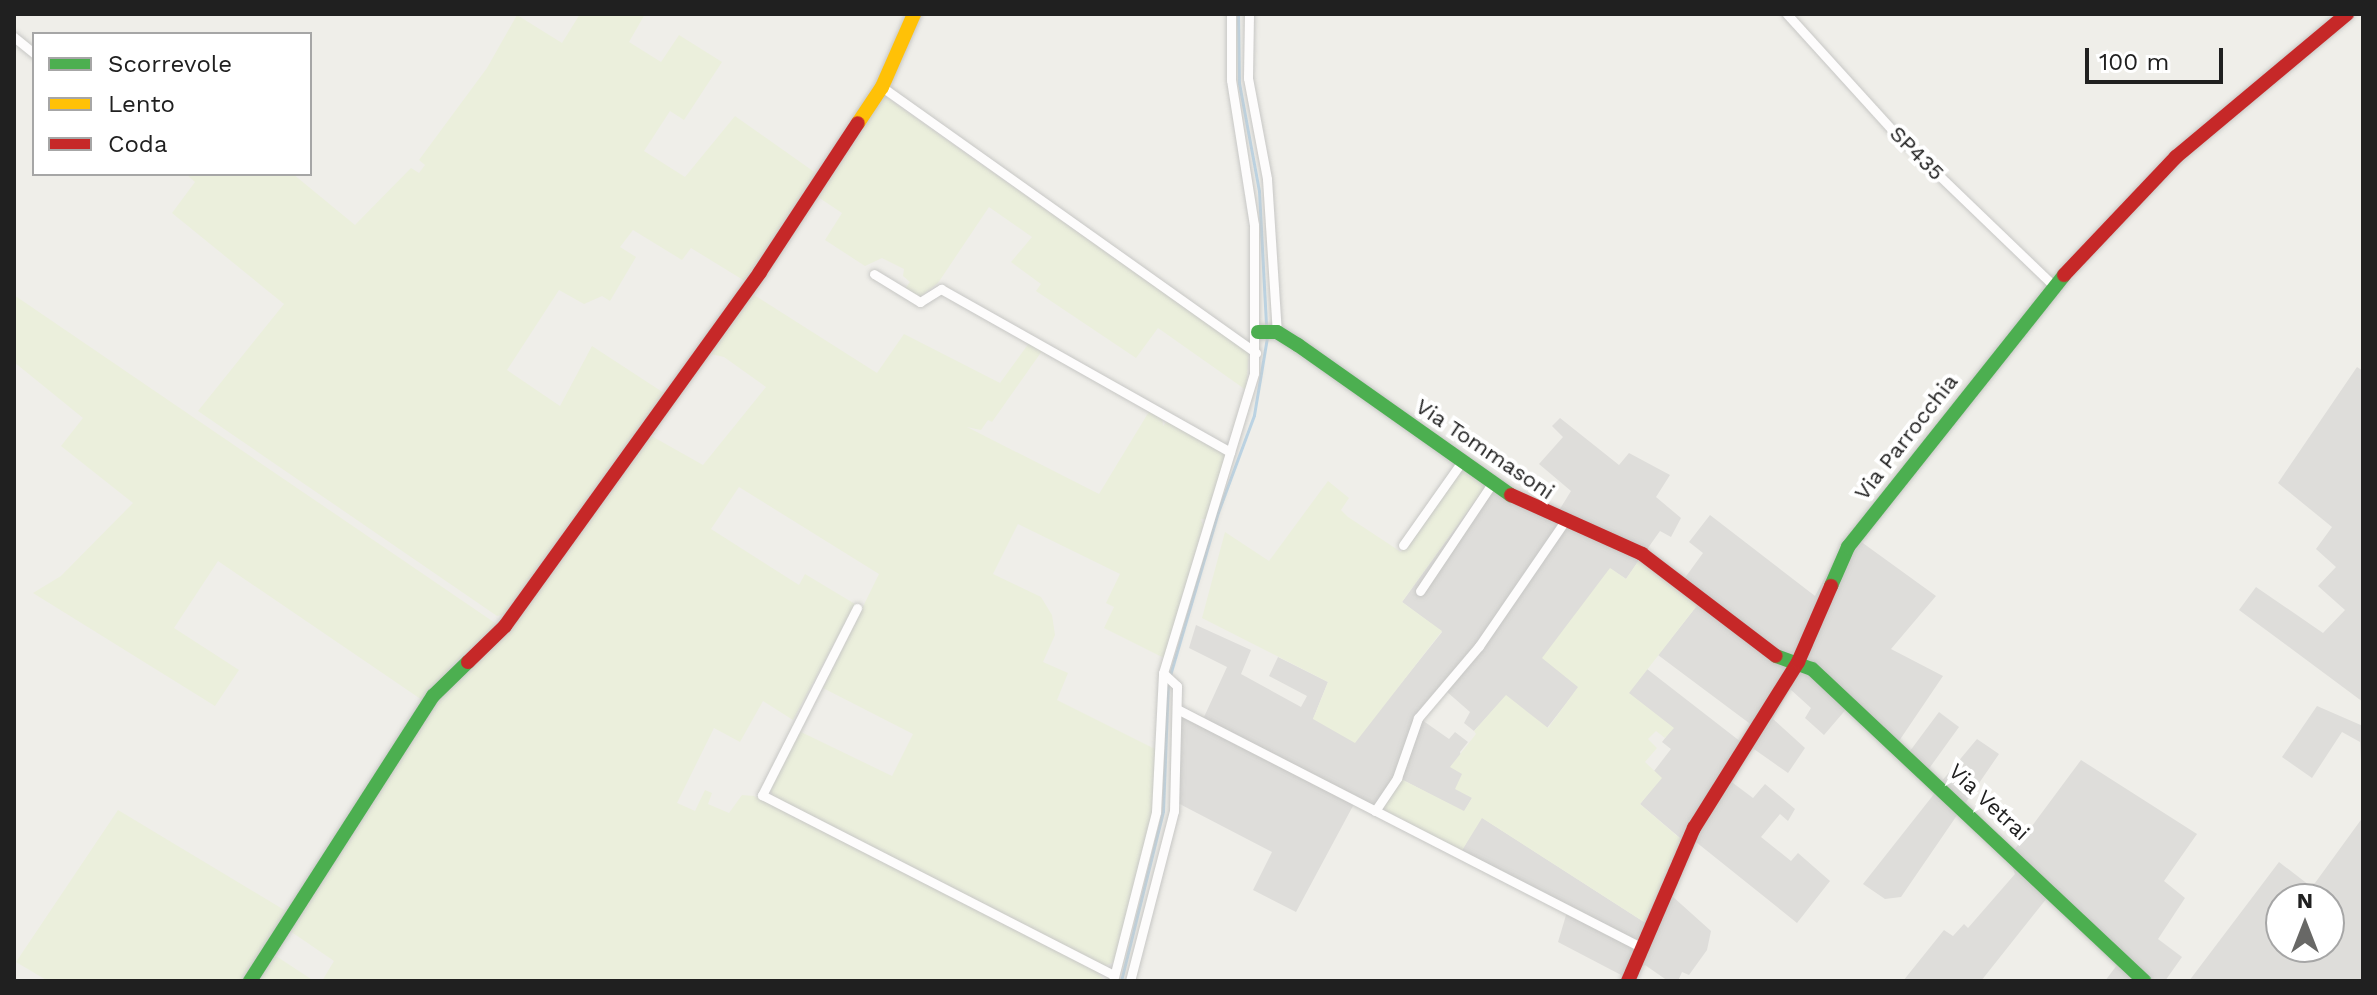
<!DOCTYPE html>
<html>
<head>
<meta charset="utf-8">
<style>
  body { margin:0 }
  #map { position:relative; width:2377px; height:995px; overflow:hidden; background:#efeee9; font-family:"Work Sans",sans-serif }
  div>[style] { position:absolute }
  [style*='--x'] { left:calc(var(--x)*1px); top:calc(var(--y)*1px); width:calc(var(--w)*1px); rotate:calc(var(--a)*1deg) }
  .residential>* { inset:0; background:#deddda }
  .farmland>* { inset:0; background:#ebefdc }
  .stream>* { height:3px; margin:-1.5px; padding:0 1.5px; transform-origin:1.5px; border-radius:1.5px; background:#bbd3e3 }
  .roads { filter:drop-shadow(0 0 2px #c7c7c5) drop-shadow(0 0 2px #c7c7c5) }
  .street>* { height:9px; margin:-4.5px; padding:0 4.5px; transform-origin:4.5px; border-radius:4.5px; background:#fdfcfc }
  .fast>* { height:14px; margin:-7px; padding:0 7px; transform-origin:7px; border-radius:7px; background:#4caf50 }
  .slow>* { height:14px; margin:-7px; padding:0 7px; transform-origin:7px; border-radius:7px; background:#ffc107 }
  .jam>* { height:14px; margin:-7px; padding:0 7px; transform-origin:7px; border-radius:7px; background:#c62828 }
  span { translate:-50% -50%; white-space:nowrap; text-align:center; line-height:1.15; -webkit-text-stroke:8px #fff; paint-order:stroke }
  .street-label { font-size:22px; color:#202020 }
  .frame { position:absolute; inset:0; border:16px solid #202020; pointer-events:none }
  .legend { position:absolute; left:32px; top:32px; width:280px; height:144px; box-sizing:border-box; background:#fff; border:2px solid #a6a6a6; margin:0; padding:10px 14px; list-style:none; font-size:24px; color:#202020 }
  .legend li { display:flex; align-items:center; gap:16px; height:40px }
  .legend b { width:40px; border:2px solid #a6a6a6 }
  .north { position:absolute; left:2265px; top:883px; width:80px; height:80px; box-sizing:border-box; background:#fff; border:2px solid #a6a6a6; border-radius:50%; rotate:0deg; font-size:22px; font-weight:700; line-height:32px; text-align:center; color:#202020 }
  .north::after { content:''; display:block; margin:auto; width:28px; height:36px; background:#686866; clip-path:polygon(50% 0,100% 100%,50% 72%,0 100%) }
  .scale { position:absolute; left:2085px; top:48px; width:138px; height:36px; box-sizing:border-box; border:4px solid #202020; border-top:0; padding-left:10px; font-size:24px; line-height:28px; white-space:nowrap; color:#202020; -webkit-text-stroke:6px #fff; paint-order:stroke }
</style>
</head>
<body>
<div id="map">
  <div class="residential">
    <i style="clip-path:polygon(2357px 367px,2363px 371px,2363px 702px,2239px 610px,2256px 587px,2323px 633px,2345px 610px,2318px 586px,2336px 567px,2316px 549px,2332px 527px,2278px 483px)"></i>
    <i style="clip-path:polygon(1560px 418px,1619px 465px,1629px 453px,1670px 475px,1656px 497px,1681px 518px,1671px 537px,1660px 531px,1626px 579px,1611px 569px,1543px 658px,1579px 687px,1547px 728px,1506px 696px,1474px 731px,1464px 723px,1470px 712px,1446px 691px,1422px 720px,1449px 739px,1455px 732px,1468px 742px,1460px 752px,1472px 798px,1464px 812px,1401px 779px,1378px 817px,1354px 804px,1296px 912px,1253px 890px,1272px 852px,1172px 800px,1173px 704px,1204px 717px,1227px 667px,1189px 648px,1196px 625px,1251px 650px,1241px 674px,1301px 707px,1307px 696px,1269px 676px,1278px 657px,1328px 682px,1313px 719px,1394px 692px,1442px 632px,1402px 602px,1492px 477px,1555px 517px,1571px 491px,1539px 464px,1563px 437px,1552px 426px)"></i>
    <i style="clip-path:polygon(1710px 515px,1815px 596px,1849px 533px,1936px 596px,1891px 649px,1943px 676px,1899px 741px,1910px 751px,1939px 712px,1959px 727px,1928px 770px,1941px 782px,1977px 739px,1999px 754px,1901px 897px,1885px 899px,1863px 884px,1938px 789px,1848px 707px,1824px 735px,1805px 718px,1811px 708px,1790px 689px,1773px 719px,1805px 748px,1788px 773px,1751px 747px,1729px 780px,1753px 798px,1765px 784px,1795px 809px,1788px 821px,1780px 814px,1761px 837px,1791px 861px,1798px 853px,1830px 881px,1797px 923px,1696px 842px,1693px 849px,1640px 804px,1661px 778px,1654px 771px,1671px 749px,1662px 742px,1673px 728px,1628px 693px,1647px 669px,1741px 742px,1753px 726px,1658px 655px,1699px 603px,1679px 586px,1703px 553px,1689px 542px)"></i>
    <i style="clip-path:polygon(2317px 706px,2363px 726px,2363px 797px,2360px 742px,2342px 732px,2312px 778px,2282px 757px)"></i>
    <i style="clip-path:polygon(2081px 760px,2197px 834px,2164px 881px,2185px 898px,2158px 939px,2182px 957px,2165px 981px,2105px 981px,2117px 965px,2047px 898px,1981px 981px,1903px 981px,1944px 930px,1953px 936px,1964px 924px,1968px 928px,2015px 874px,2009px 857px)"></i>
    <i style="clip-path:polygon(1481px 817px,1644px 922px,1662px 887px,1711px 931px,1707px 950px,1689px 975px,1682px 972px,1678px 981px,1668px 981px,1645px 965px,1623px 976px,1558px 942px,1567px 912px,1458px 857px)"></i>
    <i style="clip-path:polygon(evenodd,2363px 817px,2363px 981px,2189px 981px,2279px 862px,2309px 885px,2315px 883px,2363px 817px,2329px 899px,2329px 947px,2281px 947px,2281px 899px,2329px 899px)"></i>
  </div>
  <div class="farmland">
    <i style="clip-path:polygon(580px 14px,645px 14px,629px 42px,661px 62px,679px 35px,722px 62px,684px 120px,670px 111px,644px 151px,685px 177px,735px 116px,820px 176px,748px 283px,691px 248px,682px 260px,633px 230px,620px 247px,636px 257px,610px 301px,602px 296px,584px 304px,559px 290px,507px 370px,560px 406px,592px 346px,667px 395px,509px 613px,497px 616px,198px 411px,284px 304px,172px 213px,195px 182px,186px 174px,293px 174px,355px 225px,411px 168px,419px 173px,425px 165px,419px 160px,487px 68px,517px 15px,562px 43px)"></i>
    <i style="clip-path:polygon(883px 95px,1249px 353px,1246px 390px,1158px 328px,1136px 358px,1036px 291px,1041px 284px,1011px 262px,1032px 237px,989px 207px,938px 283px,920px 297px,904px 290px,910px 282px,903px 276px,904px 269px,882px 258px,865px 266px,825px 240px,842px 213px,815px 195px)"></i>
    <i style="clip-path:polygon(751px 293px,877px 373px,904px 334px,1000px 383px,1029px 343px,1042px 351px,992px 422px,988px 420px,981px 430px,967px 427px,1099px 494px,1150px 410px,1162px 417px,1163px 426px,1168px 420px,1226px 455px,1206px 519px,1201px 519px,1203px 526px,1164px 658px,1104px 628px,1114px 607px,1106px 603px,1120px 574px,1018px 524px,993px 574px,1041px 597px,1052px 615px,1055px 635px,1043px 662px,1068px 673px,1057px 700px,1157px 750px,1155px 802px,1114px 962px,1105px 966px,775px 801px,770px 789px,799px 731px,892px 776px,913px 734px,823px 688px,879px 574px,739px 487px,711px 529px,799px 585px,805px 574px,855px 604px,793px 720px,763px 701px,740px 742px,714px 728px,677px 803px,695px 811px,705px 790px,712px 793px,708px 804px,729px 813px,742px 795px,754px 796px,1095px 970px,1105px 981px,322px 981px,334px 961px,290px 931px,435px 699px,501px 636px,648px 434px,703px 465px,766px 387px,724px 357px,707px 353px)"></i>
    <i style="clip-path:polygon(14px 295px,498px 625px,452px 665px,425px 702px,218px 561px,174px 628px,239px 670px,215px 706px,33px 593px,61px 576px,133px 503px,61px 446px,83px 418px,14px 362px)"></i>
    <i style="clip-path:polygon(1465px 466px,1488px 483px,1402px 602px,1442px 631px,1355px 743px,1313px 719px,1328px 682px,1202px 618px,1225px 532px,1269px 561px,1328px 481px,1349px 498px,1341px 510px,1348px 517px,1401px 552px)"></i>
    <i style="clip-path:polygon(1641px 557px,1699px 603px,1629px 693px,1674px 728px,1665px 738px,1656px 731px,1648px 739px,1657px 748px,1645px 762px,1662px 778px,1640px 804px,1683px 841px,1644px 922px,1482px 818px,1461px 852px,1383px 809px,1401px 779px,1464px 811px,1472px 798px,1455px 789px,1462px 774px,1450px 767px,1476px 734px,1474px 731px,1506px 695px,1548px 728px,1578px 687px,1542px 658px,1610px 568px,1626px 579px)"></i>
    <i style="clip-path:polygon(118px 810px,291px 914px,246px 981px,48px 981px,16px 962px)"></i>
    <i style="clip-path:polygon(273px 954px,314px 981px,254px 981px)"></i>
  </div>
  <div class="stream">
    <i style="--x:1238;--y:14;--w:69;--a:89.2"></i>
    <i style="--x:1239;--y:83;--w:110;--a:79.5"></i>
    <i style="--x:1259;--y:191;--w:135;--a:87"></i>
    <i style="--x:1170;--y:675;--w:170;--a:-73.6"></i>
    <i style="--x:1218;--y:512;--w:103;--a:-69.6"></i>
    <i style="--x:1254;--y:415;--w:79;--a:-80.5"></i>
    <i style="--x:1121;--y:981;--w:175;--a:-76.1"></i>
    <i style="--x:1163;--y:811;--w:129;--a:-87.8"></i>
  </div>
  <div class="roads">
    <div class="street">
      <i style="--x:1249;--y:14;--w:64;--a:90.9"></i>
      <i style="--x:1248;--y:78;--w:103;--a:79.3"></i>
      <i style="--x:1267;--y:179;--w:153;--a:86.3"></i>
      <i style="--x:1787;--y:14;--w:162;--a:47.8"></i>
      <i style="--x:1896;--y:134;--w:218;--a:43.9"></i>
      <i style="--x:14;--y:37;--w:26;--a:39"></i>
      <i style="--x:882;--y:87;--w:459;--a:35.4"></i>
      <i style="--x:874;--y:274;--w:54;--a:31.3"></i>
      <i style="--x:920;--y:302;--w:25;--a:-32"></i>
      <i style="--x:941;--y:289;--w:332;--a:29.4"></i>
      <i style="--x:1403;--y:545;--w:104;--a:-54.8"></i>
      <i style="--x:1420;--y:591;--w:131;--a:-56.2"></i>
      <i style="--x:857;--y:608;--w:210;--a:116.9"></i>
      <i style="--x:762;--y:795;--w:395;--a:27.1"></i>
      <i style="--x:1177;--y:709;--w:519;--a:27.16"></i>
      <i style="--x:1375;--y:811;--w:40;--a:-56"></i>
      <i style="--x:1397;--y:778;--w:64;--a:-70.7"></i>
      <i style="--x:1418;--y:718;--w:94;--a:-49.7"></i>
      <i style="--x:1479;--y:646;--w:148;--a:-55.5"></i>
      <i style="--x:1113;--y:981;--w:174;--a:-75.7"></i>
      <i style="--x:1156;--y:812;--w:139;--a:-87.1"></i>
      <i style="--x:1163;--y:673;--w:313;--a:-73.1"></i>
      <i style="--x:1254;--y:373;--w:148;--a:-90"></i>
      <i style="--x:1254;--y:225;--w:147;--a:-99"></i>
      <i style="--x:1231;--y:80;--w:66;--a:-90"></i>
      <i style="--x:1130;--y:981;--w:176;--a:-75.5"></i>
      <i style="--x:1174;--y:811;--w:125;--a:-88.6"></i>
      <i style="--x:1177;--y:686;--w:19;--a:-137"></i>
    </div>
    <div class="fast">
      <i style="--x:1258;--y:332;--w:19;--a:0"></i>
      <i style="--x:1277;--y:332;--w:25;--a:32"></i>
      <i style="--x:1298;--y:345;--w:261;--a:35.2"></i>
      <i style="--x:1831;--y:586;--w:43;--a:-66.4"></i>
      <i style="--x:1848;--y:547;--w:347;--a:-51.5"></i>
      <i style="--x:1776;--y:656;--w:38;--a:20"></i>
      <i style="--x:1812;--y:669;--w:456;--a:43.2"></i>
      <i style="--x:250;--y:981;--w:339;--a:-57.3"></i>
      <i style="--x:433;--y:696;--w:49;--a:-44.2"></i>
    </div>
    <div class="slow">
      <i style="--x:858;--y:123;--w:43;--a:-56.3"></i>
      <i style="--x:882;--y:87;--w:80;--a:-66.3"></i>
    </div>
    <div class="jam">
      <i style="--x:2064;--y:275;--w:163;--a:-46.5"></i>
      <i style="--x:2176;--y:157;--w:223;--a:-39.9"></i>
      <i style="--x:1511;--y:495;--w:144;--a:24.2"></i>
      <i style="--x:1642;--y:554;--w:168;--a:37.3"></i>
      <i style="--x:468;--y:662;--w:52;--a:-44.2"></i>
      <i style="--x:505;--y:626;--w:436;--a:-54.2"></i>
      <i style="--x:760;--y:272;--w:178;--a:-56.7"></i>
      <i style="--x:1628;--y:981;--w:167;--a:-66.7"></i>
      <i style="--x:1694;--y:828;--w:196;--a:-57.9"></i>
      <i style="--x:1798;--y:662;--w:83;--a:-66.5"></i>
    </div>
  </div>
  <div class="street-label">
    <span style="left:1917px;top:153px;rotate:45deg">SP435</span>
    <span style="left:1906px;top:437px;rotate:-52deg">Via Parrocchia</span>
    <span style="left:1485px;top:449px;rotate:34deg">Via Tommasoni</span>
    <span style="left:1989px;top:802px;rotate:43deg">Via Vetrai</span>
  </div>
  <div class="frame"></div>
  <ul class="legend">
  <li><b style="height:10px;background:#4caf50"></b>Scorrevole</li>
  <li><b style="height:10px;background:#ffc107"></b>Lento</li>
  <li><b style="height:10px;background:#c62828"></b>Coda</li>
  </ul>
  <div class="north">N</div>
  <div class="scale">100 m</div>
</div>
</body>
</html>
